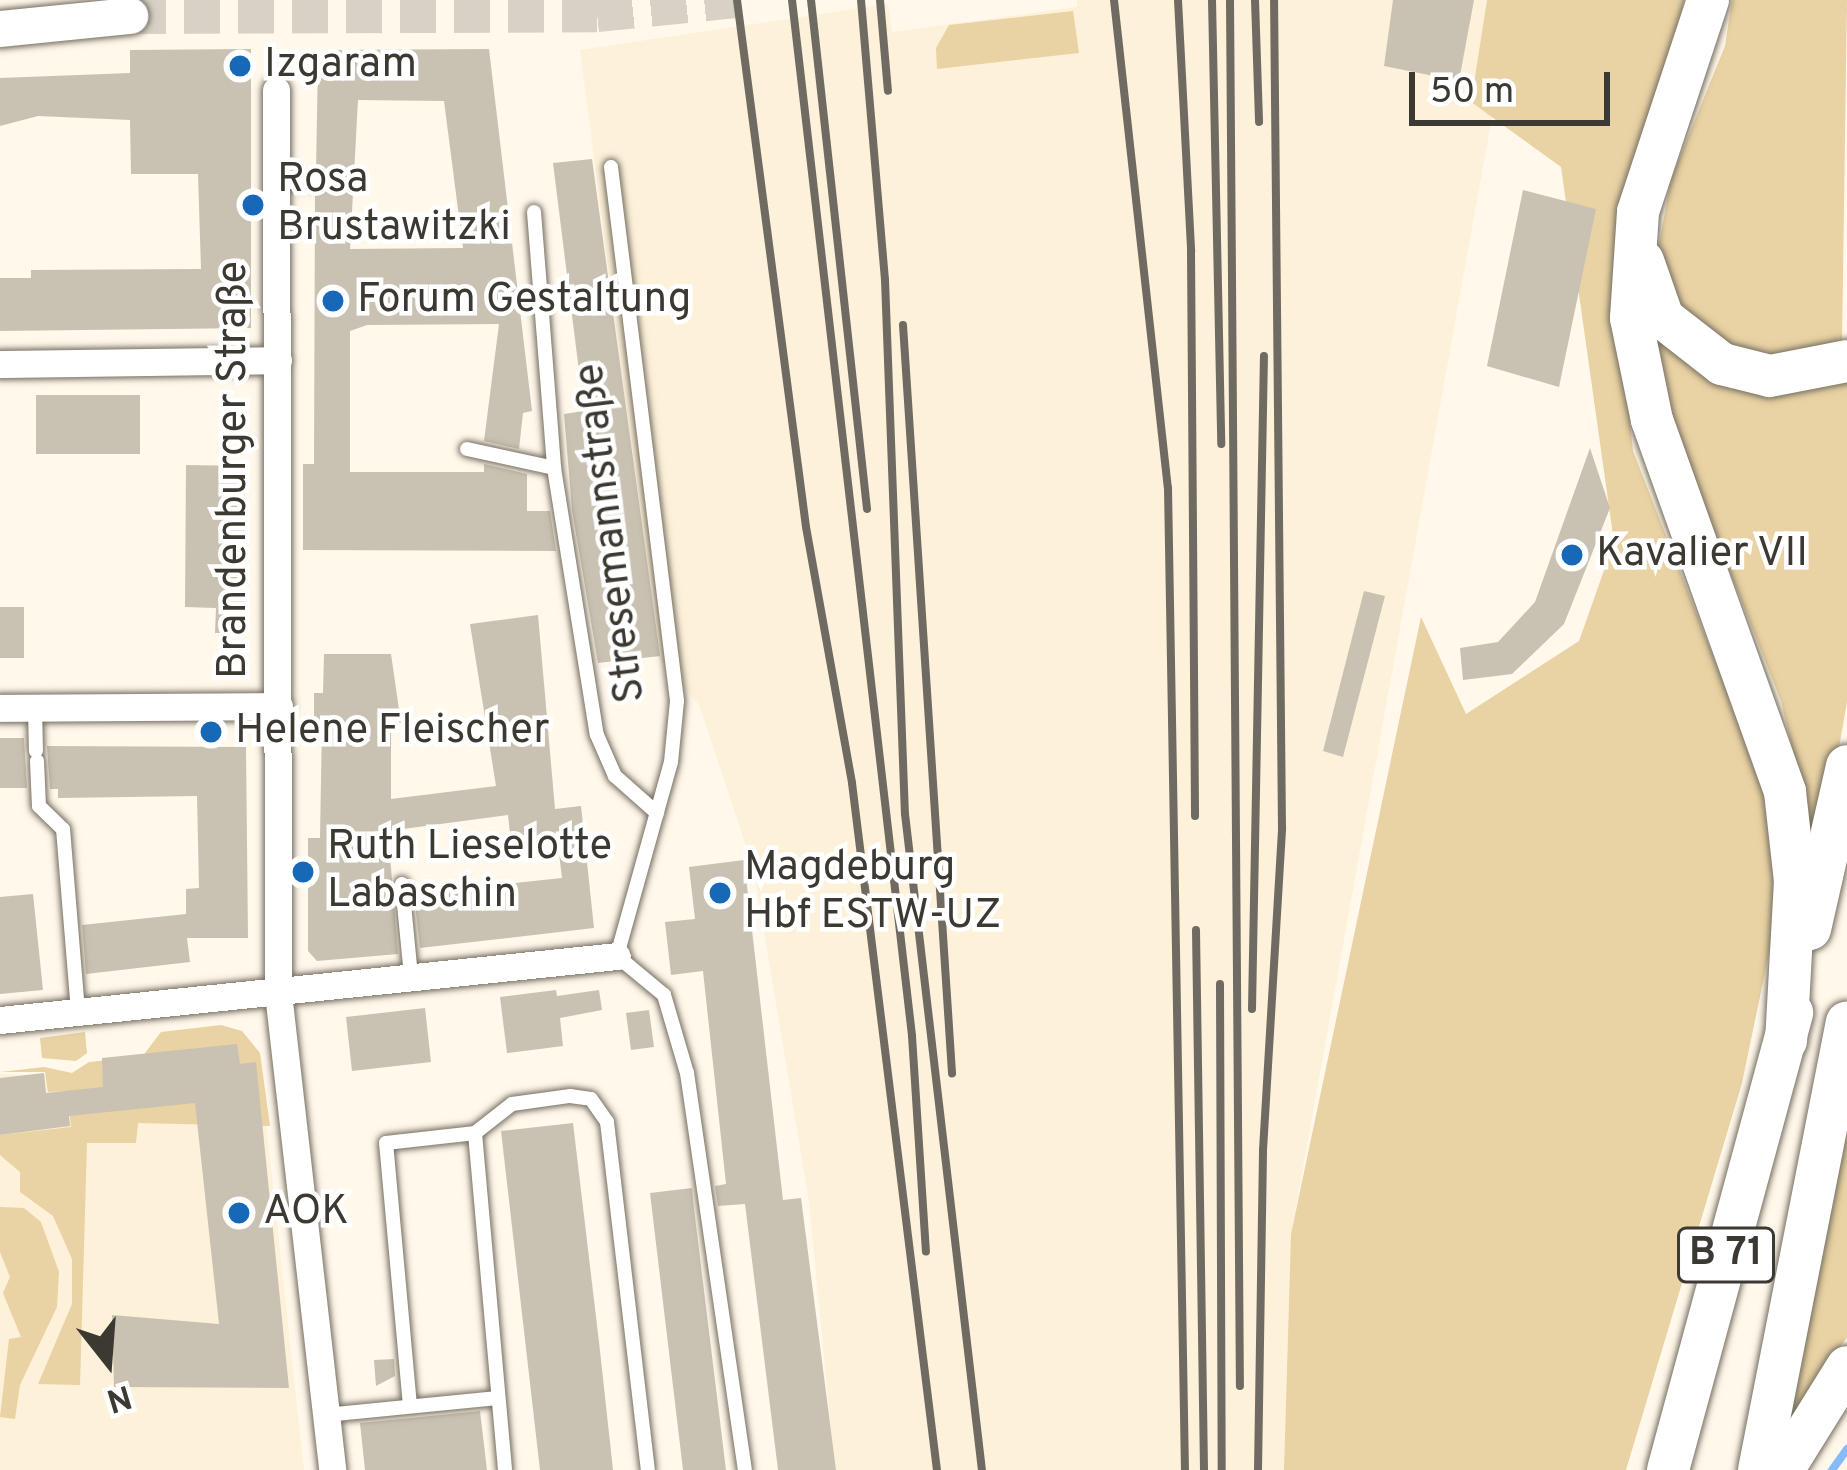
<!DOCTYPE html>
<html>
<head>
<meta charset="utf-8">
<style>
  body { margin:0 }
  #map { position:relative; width:1847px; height:1470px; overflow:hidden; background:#fff8eb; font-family:Overpass,sans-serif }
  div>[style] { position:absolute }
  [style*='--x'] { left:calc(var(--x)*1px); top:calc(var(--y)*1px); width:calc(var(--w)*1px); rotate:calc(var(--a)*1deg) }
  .built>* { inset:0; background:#fdf1d9 }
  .green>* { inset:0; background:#e9d2a3 }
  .stream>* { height:8px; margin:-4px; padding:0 4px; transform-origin:4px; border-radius:4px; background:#86bbf8 }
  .building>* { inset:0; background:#c9c2b2 }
  .secondary-tunnel>* { height:36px; margin-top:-18px; transform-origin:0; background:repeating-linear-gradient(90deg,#d8d2c6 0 36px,transparent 0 54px) }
  .roads { filter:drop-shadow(0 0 3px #766f61) drop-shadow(0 0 3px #766f61) }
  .service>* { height:14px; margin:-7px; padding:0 7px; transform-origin:7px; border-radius:7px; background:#fff }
  .minor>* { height:27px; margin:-13.5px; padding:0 13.5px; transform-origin:13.5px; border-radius:13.5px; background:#fff }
  .secondary>* { height:36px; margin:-18px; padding:0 18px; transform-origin:18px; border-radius:18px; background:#fff }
  .trunk>* { height:42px; margin:-21px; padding:0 21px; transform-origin:21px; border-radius:21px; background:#fff }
  .rail>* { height:8px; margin:-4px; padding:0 4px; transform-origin:4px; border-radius:4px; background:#6f6b62 }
  .dots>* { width:33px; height:33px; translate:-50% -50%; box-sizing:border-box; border:6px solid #fff; border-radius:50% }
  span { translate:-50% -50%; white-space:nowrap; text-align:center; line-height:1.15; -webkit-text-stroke:9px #fff; paint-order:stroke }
  .shield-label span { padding:3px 9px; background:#fff; border:3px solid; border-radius:9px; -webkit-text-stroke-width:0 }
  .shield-label { font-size:39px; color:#3c3932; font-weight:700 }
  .poi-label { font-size:42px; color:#3c3932 }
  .left { translate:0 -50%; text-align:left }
  .street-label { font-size:42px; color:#3c3932 }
  .north { position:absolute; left:48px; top:1302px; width:120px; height:120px; -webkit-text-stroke:9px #fff; paint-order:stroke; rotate:163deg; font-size:33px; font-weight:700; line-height:48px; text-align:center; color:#3c3932 }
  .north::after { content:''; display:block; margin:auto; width:42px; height:54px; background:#3c3932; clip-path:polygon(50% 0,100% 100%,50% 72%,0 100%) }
  .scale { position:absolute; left:1409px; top:72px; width:201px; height:54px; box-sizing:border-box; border:6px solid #3c3932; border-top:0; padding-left:15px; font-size:36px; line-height:42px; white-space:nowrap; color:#3c3932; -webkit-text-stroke:9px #fff; paint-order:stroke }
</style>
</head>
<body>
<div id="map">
  <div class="built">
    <i style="clip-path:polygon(1077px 0,1487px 0,1471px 102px,1492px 117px,1291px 1234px,1284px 1470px,835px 1470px,809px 1203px,753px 866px,699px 705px,658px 657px,580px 50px,888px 4px,892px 32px,1077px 7px)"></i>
    <i style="clip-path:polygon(259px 1057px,304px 1470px,0 1470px,0 1074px,67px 1077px)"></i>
  </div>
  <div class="green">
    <i style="clip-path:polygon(1487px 0,1684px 0,1620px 326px,1633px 451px,1773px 809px,1773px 934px,1742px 1083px,1626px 1470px,1284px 1470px,1291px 1234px,1421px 617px,1466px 714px,1579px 641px,1614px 542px,1561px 167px,1471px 102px)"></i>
    <i style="clip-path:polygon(1732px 0,1847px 0,1842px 343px,1761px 356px,1725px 345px,1690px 326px,1656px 261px,1671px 179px,1725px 46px)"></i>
    <i style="clip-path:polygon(1073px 11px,1079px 53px,937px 69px,936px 48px,949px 25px)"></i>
    <i style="clip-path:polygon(1665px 338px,1847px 374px,1847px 702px,1823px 840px,1814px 839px,1781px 701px,1675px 432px,1650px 344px)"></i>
    <i style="clip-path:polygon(221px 1025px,242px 1031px,260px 1053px,270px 1126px,138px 1123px,136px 1143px,87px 1143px,80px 1385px,38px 1384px,72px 1304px,72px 1259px,53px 1216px,20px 1192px,20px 1172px,0 1155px,0 1135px,71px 1127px,67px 1091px,48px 1092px,45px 1072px,0 1072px,44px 1067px,72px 1073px,89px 1062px,142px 1057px,161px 1032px)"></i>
    <i style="clip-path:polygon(85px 1032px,87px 1053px,76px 1061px,42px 1058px,40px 1038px)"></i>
    <i style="clip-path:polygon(1847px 1110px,1847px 1337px,1789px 1422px)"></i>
    <i style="clip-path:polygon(0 1207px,24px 1208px,41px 1222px,59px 1272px,57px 1307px,20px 1385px,15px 1419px,0 1417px,9px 1339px,21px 1337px,3px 1293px,10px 1277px,0 1252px)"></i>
  </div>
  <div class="stream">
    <i style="--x:1832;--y:1470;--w:26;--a:-54"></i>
  </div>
  <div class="building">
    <i style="clip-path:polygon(1393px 0,1474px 0,1459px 81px,1384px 66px)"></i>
    <i style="clip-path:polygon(251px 49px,251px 328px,0 331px,0 278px,31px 278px,31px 270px,201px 269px,198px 174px,131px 174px,130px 120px,38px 116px,0 126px,0 78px,130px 73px,130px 50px)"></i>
    <i style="clip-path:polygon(evenodd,489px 49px,532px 411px,523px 413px,519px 449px,484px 441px,499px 324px,367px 325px,350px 331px,350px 472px,484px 472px,484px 464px,527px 474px,527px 511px,550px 511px,556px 551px,303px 550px,303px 464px,314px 464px,315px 193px,327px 183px,316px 171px,318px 59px,328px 50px,489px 49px,358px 100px,444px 101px,463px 248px,350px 249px,358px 100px)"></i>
    <i style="clip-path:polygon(592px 159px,660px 656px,598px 663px,572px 510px,564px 414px,584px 411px,553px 163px)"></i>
    <i style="clip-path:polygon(1523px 190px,1596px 209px,1559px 387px,1487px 366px)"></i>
    <i style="clip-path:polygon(36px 395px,140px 395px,140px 454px,36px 454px)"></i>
    <i style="clip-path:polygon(1590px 448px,1610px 508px,1564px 624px,1512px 674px,1463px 680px,1460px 648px,1498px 642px,1535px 602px)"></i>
    <i style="clip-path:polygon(186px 465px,245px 466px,244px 633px,215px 633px,216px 608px,185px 607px)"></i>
    <i style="clip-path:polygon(1364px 591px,1385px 596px,1343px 757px,1323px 751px)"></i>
    <i style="clip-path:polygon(0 607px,24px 607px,24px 658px,0 658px)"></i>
    <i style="clip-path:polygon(538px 615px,555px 809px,581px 806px,594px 928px,420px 948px,414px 894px,562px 878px,557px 837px,511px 843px,508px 815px,388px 831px,398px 954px,317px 961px,308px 951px,308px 838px,320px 838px,322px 723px,314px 723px,314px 693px,323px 693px,324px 654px,391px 654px,401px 723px,391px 723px,391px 799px,496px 786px,470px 624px)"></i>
    <i style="clip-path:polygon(0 738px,24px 738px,27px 788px,0 788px)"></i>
    <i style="clip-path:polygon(47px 746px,246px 747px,248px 938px,187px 938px,190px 962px,86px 974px,82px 925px,186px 914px,186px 889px,199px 888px,197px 796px,58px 798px,58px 789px,50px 789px)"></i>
    <i style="clip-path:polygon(744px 860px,783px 1200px,801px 1198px,836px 1470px,778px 1470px,745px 1204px,718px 1206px,715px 1186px,726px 1184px,703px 971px,671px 975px,665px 922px,695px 919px,689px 867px)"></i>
    <i style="clip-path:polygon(33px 894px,43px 990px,0 994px,0 897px)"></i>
    <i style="clip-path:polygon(556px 990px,557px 996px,599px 990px,602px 1010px,560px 1018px,563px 1046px,507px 1053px,500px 997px)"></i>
    <i style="clip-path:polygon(425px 1008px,431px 1062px,352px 1071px,346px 1017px)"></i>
    <i style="clip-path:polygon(649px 1010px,654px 1047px,631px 1050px,626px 1013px)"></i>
    <i style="clip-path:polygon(237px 1044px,240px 1064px,256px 1062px,289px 1388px,114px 1387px,112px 1315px,219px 1324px,195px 1103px,69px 1116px,70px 1126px,0 1135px,0 1078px,44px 1073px,46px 1093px,103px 1087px,102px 1058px)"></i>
    <i style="clip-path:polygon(573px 1123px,599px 1342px,613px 1470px,540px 1470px,501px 1131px)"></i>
    <i style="clip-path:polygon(692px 1188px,694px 1209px,726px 1470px,683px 1470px,650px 1193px)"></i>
    <i style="clip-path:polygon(394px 1359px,395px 1376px,376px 1386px,374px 1360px)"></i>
    <i style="clip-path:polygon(480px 1411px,487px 1470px,365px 1470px,360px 1423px)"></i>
  </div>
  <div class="secondary-tunnel">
    <i style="--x:130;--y:16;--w:467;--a:-0.2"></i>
    <i style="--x:597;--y:14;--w:142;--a:-5.7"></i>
  </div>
  <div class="roads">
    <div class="service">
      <i style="--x:611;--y:167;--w:538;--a:82.95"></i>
      <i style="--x:677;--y:701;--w:61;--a:95.6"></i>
      <i style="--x:671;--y:762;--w:201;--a:105.6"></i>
      <i style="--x:617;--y:956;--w:61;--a:39.7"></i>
      <i style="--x:664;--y:995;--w:81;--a:73.6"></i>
      <i style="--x:687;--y:1073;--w:401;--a:81.7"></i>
      <i style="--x:275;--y:182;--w:41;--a:0"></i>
      <i style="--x:534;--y:212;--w:257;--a:85.5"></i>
      <i style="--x:554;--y:468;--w:270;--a:80.9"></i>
      <i style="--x:597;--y:735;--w:45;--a:66.3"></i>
      <i style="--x:615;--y:776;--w:56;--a:41.4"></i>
      <i style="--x:467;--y:449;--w:89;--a:12.3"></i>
      <i style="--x:35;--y:708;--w:43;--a:88.7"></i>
      <i style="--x:37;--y:761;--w:45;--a:87.5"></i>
      <i style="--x:39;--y:806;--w:33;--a:44"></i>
      <i style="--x:63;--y:829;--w:184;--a:85.3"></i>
      <i style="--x:402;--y:884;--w:92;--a:84.4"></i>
      <i style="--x:475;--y:1133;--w:47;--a:-38.1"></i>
      <i style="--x:512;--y:1104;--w:59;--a:-7.9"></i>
      <i style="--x:570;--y:1096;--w:21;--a:8"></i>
      <i style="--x:591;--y:1099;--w:28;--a:55"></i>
      <i style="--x:607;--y:1122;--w:350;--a:83.3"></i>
      <i style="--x:410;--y:1406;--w:264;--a:-95.2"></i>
      <i style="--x:386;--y:1143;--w:90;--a:-6.4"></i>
      <i style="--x:475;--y:1133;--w:338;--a:84.9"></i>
      <i style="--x:325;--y:1415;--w:174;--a:-5.6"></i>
    </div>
    <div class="minor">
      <i style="--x:276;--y:90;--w:903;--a:89.87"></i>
      <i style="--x:278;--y:993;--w:480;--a:83.5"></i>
      <i style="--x:0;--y:364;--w:278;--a:-0.8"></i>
      <i style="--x:0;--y:708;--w:279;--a:-0.4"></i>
      <i style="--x:0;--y:1020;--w:620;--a:-5.92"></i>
    </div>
    <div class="secondary">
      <i style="--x:0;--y:29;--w:131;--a:-5.7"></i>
    </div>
    <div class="trunk">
      <i style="--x:1708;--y:0;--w:223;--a:108.3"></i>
      <i style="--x:1638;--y:212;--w:106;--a:93.8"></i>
      <i style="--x:1631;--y:318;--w:104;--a:78.4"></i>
      <i style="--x:1652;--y:420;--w:395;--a:70.3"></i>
      <i style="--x:1785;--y:792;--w:90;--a:83.6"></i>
      <i style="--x:1795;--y:881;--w:160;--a:93.2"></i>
      <i style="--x:1643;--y:261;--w:60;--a:70.7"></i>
      <i style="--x:1663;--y:318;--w:75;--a:37.9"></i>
      <i style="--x:1722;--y:364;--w:49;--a:14"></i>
      <i style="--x:1770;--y:376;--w:78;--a:-11"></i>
      <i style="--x:1810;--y:929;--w:167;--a:-77.2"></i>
      <i style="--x:1668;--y:1470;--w:474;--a:-74.8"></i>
      <i style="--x:1759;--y:1470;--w:456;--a:-78.9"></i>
      <i style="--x:1783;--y:1470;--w:121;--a:-58.1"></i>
    </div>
  </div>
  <div class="rail">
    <i style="--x:737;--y:0;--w:531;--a:82.54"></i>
    <i style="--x:806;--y:527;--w:260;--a:79.8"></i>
    <i style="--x:852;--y:783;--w:692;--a:82.95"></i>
    <i style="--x:792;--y:0;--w:1043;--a:83.39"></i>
    <i style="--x:912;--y:1036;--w:216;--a:86.3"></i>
    <i style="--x:811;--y:0;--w:512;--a:83.72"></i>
    <i style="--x:861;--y:0;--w:281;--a:85.1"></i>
    <i style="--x:885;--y:280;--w:534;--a:87.86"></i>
    <i style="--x:905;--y:814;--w:661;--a:83.31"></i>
    <i style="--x:880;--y:0;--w:91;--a:85"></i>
    <i style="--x:1114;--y:0;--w:491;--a:83.7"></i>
    <i style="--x:1168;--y:488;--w:982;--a:89.01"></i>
    <i style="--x:1178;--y:0;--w:252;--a:87"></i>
    <i style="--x:1191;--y:252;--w:564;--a:89.59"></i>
    <i style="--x:1212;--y:0;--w:444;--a:88.8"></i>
    <i style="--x:1230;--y:0;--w:1386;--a:89.59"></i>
    <i style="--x:1255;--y:0;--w:122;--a:88.1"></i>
    <i style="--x:903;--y:325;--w:750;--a:86.25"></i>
    <i style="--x:1196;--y:930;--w:540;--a:89.15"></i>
    <i style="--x:1220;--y:984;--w:486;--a:89.8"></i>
    <i style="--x:1252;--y:1009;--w:653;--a:-88.95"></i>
    <i style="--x:1258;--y:1470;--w:320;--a:-89.1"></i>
    <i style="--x:1263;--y:1150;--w:323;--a:-86.6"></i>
    <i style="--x:1282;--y:828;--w:828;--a:-90.55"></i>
  </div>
  <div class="dots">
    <i style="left:240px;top:66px;background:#1769b7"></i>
    <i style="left:253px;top:205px;background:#1769b7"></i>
    <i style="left:333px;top:301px;background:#1769b7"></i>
    <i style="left:1572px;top:555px;background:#1769b7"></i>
    <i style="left:211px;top:732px;background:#1769b7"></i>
    <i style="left:303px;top:872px;background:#1769b7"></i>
    <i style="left:720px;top:893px;background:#1769b7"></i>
    <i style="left:239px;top:1213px;background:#1769b7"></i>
  </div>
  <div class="shield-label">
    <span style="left:1726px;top:1255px">B 71</span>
  </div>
  <div class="poi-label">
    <span class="left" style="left:264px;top:66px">Izgaram</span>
    <span class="left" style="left:277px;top:205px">Rosa<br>Brustawitzki</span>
    <span class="left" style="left:357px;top:301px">Forum Gestaltung</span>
    <span class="left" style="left:1596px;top:555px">Kavalier VII</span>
    <span class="left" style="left:235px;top:732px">Helene Fleischer</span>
    <span class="left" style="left:327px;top:872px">Ruth Lieselotte<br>Labaschin</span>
    <span class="left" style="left:744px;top:893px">Magdeburg<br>Hbf ESTW-UZ</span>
    <span class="left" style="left:263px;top:1213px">AOK</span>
  </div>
  <div class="street-label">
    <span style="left:235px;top:470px;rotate:-90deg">Brandenburger Straße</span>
    <span style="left:612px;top:533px;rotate:-97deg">Stresemannstraße</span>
  </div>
  <div class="north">N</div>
  <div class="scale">50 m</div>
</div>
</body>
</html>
